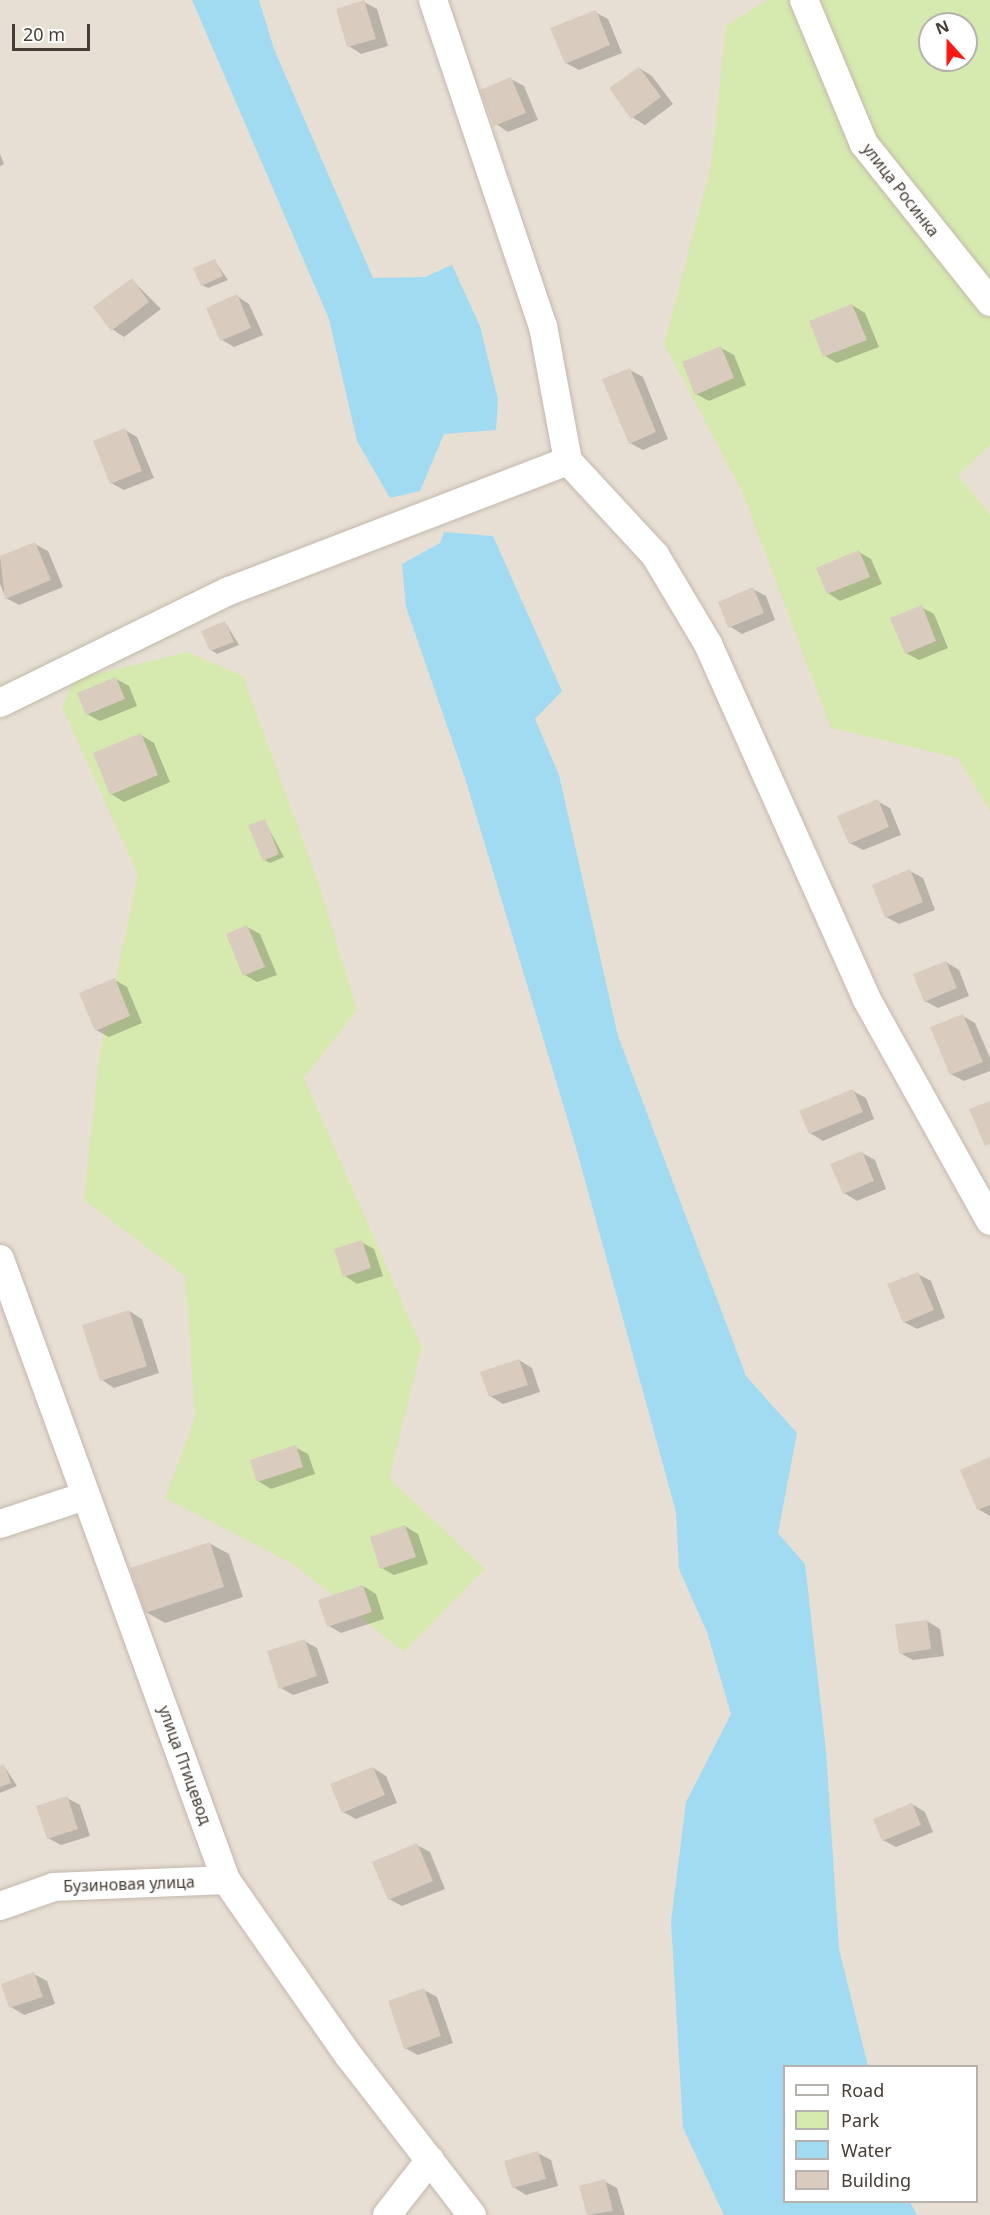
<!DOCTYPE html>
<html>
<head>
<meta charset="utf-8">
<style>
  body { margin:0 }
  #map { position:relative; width:990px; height:2215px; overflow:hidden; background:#f4eee6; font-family:"Noto Sans",sans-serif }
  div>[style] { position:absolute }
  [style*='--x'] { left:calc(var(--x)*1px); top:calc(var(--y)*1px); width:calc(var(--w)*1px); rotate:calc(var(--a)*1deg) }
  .residential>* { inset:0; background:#e8dfd4 }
  .green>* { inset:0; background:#d6e9ae }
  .water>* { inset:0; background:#a1dbf2 }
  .shadow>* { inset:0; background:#0003 }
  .building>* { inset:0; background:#d9cbbe }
  .roads { filter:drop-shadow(0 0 2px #c2b7ac) drop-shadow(0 0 2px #c2b7ac) }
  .street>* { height:28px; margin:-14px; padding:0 14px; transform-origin:14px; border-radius:14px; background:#fff }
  span { translate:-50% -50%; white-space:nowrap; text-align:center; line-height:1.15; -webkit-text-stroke:4.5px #fff; paint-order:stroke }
  .street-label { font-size:16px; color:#473e35 }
  .legend { position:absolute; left:783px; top:2065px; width:195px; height:138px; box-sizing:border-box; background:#fff; border:2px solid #b5b2ae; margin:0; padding:8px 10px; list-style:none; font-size:18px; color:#473e35 }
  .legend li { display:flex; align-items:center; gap:12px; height:30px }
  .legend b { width:30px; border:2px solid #b5b2ae }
  .north { position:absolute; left:918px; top:12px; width:60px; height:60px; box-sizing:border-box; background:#fff; border:2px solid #b5b2ae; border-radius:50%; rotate:339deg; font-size:16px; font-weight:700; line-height:24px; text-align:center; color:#473e35 }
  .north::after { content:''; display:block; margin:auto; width:21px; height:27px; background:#ff1812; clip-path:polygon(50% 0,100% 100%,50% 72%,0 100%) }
  .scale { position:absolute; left:12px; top:24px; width:78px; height:27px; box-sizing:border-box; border:3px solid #473e35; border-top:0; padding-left:8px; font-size:18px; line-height:21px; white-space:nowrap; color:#473e35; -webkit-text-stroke:4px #fff; paint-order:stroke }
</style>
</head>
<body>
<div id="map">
  <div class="residential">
    <i style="clip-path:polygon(evenodd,0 0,990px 0,990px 2215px,0 2215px,0 0,930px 24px,966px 24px,966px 60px,930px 60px,930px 24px,0 0,784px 2066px,976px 2066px,976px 2202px,784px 2202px,784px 2066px)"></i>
  </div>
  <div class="green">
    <i style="clip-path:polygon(evenodd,768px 0,990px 0,990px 445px,958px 475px,990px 515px,990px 811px,958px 758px,831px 728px,742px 491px,664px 344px,711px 166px,726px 25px,768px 0,930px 24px,966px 24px,966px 60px,930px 60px,930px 24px)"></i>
    <i style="clip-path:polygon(188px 652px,243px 676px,320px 887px,357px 1010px,304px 1078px,422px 1347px,389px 1478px,485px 1569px,404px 1652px,293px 1564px,165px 1498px,195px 1417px,185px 1276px,84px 1200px,99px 1057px,138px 875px,62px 707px,75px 679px)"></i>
  </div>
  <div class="water">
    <i style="clip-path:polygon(192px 0,259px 0,274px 49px,373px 278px,425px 277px,452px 265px,480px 326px,498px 399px,496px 430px,444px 434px,420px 491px,390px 498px,357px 441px,329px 319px)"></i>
    <i style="clip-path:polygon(444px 532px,493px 536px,562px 691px,535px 719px,559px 775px,618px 1036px,746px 1376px,797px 1433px,778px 1533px,805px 1564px,826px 1751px,839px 1949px,868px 2066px,784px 2066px,784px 2202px,910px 2202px,917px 2215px,724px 2215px,683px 2128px,671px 1921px,686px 1802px,731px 1714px,707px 1632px,679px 1569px,676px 1512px,575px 1144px,464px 775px,406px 607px,402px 564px,440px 543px)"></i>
  </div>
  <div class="shadow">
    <i style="clip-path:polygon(364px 2px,377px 9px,388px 46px,361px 54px,349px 46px)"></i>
    <i style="clip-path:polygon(595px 12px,608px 19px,622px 53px,579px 70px,566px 63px)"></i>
    <i style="clip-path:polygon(639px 68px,652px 76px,673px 104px,645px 125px,632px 117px)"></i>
    <i style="clip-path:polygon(511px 79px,524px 86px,538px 120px,508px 132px,496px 124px)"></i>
    <i style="clip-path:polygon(0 154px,4px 164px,0 166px)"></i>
    <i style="clip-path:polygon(215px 261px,228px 280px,208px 288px,202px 285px)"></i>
    <i style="clip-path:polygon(132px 280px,161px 309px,124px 337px,112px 329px)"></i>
    <i style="clip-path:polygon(237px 296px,249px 304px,263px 335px,234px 347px,222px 340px)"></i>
    <i style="clip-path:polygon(852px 305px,865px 313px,879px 347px,837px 363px,825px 356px)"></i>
    <i style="clip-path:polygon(721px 348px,734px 355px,746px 385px,709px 401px,696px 394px)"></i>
    <i style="clip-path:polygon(630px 370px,643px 377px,668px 439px,643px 450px,630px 443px)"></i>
    <i style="clip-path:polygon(125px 430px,137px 437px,154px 478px,124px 490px,111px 483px)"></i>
    <i style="clip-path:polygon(35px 544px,48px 551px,63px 587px,19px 605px,6px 598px,0 584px,0 558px)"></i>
    <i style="clip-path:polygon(859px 552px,871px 559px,882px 584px,840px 601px,828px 593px)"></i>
    <i style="clip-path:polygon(753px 589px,766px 596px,775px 620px,742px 634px,729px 626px)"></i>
    <i style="clip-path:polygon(921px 607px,934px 614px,948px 648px,919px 660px,906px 653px)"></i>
    <i style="clip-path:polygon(225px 622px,239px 645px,217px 654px,211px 650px)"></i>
    <i style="clip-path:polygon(116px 679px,129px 686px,137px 706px,100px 721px,87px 714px)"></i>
    <i style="clip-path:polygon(141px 735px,154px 743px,170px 782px,124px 802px,111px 794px)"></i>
    <i style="clip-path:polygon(877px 801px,890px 808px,901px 835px,863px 850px,850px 843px)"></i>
    <i style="clip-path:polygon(264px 820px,284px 857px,270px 863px,264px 860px)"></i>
    <i style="clip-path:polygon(910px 871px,923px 878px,935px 910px,899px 924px,886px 917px)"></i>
    <i style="clip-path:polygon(247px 927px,260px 934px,277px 975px,257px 982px,245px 975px)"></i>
    <i style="clip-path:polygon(946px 962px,959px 970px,969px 996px,938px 1008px,925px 1001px)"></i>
    <i style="clip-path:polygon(115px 980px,127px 987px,142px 1023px,109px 1037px,96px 1030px)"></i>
    <i style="clip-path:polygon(963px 1016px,975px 1023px,990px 1058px,990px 1071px,964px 1081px,951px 1074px)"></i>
    <i style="clip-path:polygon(853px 1091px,866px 1098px,874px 1119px,823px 1141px,810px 1133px)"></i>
    <i style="clip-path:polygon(862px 1153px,875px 1160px,886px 1189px,857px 1201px,844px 1193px)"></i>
    <i style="clip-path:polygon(361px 1242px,374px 1249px,383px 1276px,357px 1284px,345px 1276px)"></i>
    <i style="clip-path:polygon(918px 1274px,931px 1281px,945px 1318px,917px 1329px,904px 1322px)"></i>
    <i style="clip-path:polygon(129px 1311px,142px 1319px,159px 1373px,114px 1388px,102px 1380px)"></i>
    <i style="clip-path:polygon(519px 1360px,532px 1368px,540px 1392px,503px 1404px,490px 1396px)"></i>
    <i style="clip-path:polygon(295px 1447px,308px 1454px,315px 1474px,271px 1489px,258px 1481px)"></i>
    <i style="clip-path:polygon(990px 1459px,990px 1516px,978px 1509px)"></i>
    <i style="clip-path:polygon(405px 1526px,418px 1534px,428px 1564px,394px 1575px,382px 1568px)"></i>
    <i style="clip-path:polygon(209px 1543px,229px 1554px,243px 1597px,165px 1623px,146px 1612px)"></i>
    <i style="clip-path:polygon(363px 1586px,376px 1594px,384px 1619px,341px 1633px,329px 1626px)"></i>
    <i style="clip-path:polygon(927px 1621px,940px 1629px,944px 1656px,913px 1660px,900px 1653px,896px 1626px)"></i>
    <i style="clip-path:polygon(304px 1641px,317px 1648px,329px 1683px,293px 1695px,281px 1688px)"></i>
    <i style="clip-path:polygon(4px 1766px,17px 1786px,0 1793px,0 1767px)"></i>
    <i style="clip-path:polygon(373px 1768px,386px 1776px,397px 1803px,356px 1819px,343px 1812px)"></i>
    <i style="clip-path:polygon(67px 1798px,80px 1805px,90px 1836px,61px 1845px,48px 1838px)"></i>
    <i style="clip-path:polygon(912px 1804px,925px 1812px,933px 1832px,896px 1847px,883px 1840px)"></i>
    <i style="clip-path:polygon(417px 1845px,430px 1852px,445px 1889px,402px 1906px,389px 1899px)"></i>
    <i style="clip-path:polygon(34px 1974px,47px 1981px,55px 2004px,24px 2015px,11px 2007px)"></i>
    <i style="clip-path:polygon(424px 1990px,437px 1997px,453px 2043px,418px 2055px,405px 2048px)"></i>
    <i style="clip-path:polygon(538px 2153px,551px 2160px,558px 2186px,526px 2195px,513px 2187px)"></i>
    <i style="clip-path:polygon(604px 2181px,617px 2188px,625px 2215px,589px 2215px,581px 2187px)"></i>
  </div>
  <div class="building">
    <i style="clip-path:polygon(364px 0,376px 39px,347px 47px,336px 9px)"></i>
    <i style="clip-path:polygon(596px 10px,610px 45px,565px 64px,550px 28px)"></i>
    <i style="clip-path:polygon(639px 67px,661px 97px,631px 119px,609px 88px)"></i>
    <i style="clip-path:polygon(511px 77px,526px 113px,494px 126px,480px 90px)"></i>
    <i style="clip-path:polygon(215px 259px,223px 276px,201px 286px,193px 268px)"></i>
    <i style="clip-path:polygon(132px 278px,149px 302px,111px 331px,93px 307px)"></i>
    <i style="clip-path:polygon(237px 294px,251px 328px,220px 341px,206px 308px)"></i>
    <i style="clip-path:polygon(852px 304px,867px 340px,823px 357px,809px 321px)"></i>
    <i style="clip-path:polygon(721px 346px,734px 378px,695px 395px,682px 362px)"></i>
    <i style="clip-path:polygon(630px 368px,656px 432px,629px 444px,602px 379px)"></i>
    <i style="clip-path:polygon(125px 428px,142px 471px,110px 484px,93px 441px)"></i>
    <i style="clip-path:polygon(35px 542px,51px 580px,5px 599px,0 556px)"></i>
    <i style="clip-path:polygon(859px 550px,870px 577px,827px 594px,816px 568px)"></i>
    <i style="clip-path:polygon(753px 587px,764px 613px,728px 628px,718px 602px)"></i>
    <i style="clip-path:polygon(922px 605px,936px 641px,905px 654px,890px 618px)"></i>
    <i style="clip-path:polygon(225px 621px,234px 642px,210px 651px,201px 631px)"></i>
    <i style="clip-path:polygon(116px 677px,125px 699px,86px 715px,77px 693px)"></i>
    <i style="clip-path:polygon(141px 733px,158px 775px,110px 795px,93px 753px)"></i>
    <i style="clip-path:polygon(878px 799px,889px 827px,849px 844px,837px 816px)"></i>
    <i style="clip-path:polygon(265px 819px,279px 854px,263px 861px,248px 825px)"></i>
    <i style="clip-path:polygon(910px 869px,923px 902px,885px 918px,872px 885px)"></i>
    <i style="clip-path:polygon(247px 925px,265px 967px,243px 976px,226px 934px)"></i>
    <i style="clip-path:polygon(946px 961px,957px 988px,924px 1002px,913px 974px)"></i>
    <i style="clip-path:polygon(115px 978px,130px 1016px,95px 1031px,79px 993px)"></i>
    <i style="clip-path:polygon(963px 1014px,983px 1062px,950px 1075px,930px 1027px)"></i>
    <i style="clip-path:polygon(853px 1089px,863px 1112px,809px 1134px,799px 1111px)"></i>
    <i style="clip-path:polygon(990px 1101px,990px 1144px,985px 1146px,969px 1109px)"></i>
    <i style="clip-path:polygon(862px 1151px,874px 1181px,843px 1194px,830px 1164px)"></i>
    <i style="clip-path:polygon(362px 1240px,371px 1268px,343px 1277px,334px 1249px)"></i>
    <i style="clip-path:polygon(918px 1272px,934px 1310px,903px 1323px,887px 1284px)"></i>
    <i style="clip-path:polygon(129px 1310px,147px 1366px,100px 1381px,82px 1325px)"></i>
    <i style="clip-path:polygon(519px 1359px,528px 1385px,489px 1397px,480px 1372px)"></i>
    <i style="clip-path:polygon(296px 1445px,303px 1467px,257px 1482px,250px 1460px)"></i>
    <i style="clip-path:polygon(990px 1457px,990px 1505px,977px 1510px,960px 1470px)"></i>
    <i style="clip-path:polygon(405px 1525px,416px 1557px,380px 1569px,370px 1537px)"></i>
    <i style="clip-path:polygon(210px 1542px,224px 1587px,145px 1613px,130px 1568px)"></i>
    <i style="clip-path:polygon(363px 1585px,372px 1612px,327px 1627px,318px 1600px)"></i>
    <i style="clip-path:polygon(927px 1620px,931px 1649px,899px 1654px,895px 1624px)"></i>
    <i style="clip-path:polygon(305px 1639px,317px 1676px,279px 1689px,267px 1651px)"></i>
    <i style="clip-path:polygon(4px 1764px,11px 1783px,0 1787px,0 1766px)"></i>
    <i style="clip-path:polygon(373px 1767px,385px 1795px,342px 1813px,330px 1784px)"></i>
    <i style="clip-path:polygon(67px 1796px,78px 1829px,47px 1839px,36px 1806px)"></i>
    <i style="clip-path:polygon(912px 1803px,921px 1825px,882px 1841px,873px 1819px)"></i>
    <i style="clip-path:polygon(417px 1843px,433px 1881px,388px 1900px,372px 1862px)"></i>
    <i style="clip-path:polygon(34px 1972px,43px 1997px,9px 2008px,1px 1984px)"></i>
    <i style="clip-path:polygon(424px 1988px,441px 2036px,404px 2049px,388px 2001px)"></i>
    <i style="clip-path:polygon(538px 2151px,546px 2179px,512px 2188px,504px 2161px)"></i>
    <i style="clip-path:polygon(605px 2179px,613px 2211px,587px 2215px,579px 2186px)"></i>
  </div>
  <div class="roads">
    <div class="street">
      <i style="--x:433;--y:0;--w:344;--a:71.4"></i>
      <i style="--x:543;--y:326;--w:137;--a:79.5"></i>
      <i style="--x:568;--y:461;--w:128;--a:47.2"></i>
      <i style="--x:655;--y:555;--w:104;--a:59.2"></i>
      <i style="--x:708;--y:644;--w:388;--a:65.9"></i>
      <i style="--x:866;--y:998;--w:255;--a:60.9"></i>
      <i style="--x:804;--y:0;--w:156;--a:67.4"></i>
      <i style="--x:864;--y:144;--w:202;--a:51.4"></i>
      <i style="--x:0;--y:703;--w:255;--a:-26.1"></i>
      <i style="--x:229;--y:591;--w:363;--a:-21"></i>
      <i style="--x:0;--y:1259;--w:661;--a:70"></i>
      <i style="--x:226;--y:1880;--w:215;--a:55.1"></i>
      <i style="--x:349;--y:2056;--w:201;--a:52.3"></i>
      <i style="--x:0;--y:1524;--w:89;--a:-18.2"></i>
      <i style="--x:0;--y:1906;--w:57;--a:-19.4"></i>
      <i style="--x:54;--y:1887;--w:172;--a:-2.3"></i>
      <i style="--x:387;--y:2215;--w:70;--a:-52"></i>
    </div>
  </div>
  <div class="street-label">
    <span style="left:901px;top:190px;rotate:52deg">улица Росинка</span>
    <span style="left:185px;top:1765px;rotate:70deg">улица Птицевод</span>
    <span style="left:129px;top:1884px;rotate:-2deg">Бузиновая улица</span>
  </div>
  <ul class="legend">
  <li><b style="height:8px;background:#fff"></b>Road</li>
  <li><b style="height:16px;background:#d6e9ae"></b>Park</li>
  <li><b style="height:16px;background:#a1dbf2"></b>Water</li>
  <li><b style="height:16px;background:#d9cbbe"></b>Building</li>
  </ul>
  <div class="north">N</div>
  <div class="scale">20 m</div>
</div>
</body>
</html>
